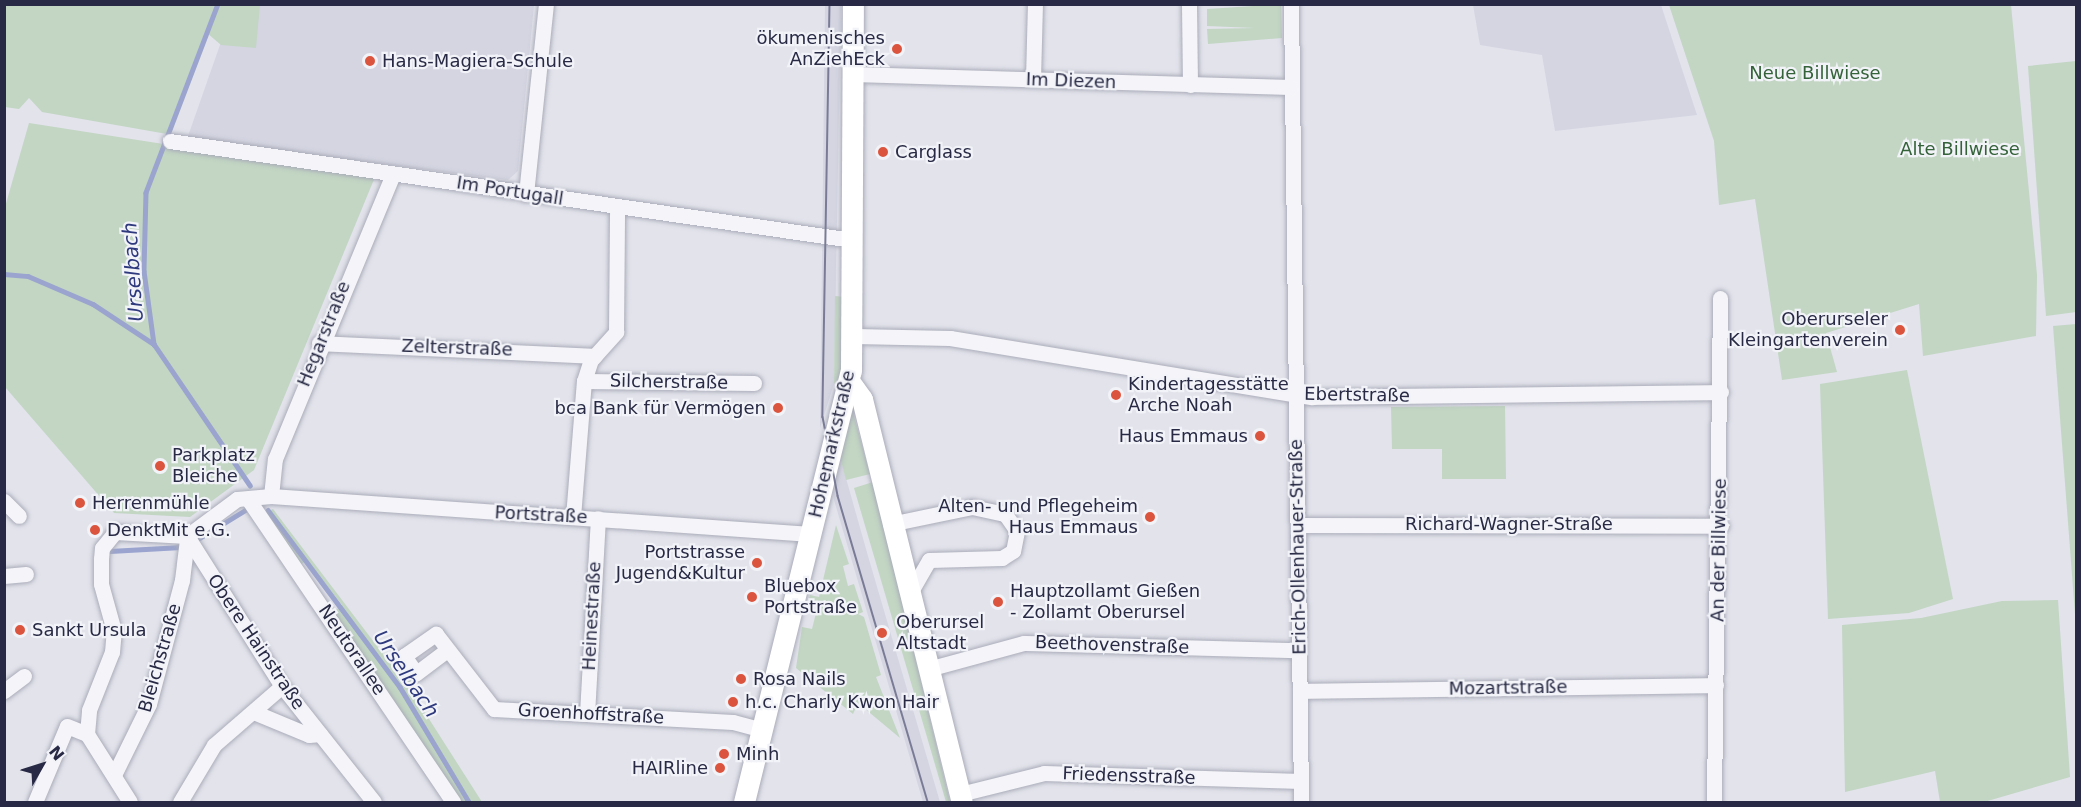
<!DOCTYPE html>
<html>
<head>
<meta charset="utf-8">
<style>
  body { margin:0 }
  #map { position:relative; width:2081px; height:807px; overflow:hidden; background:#e2e3eb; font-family:"DejaVu Sans",sans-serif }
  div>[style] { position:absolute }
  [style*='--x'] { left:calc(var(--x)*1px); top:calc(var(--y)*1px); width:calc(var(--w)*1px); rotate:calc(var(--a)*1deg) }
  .built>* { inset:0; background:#d4d5e1 }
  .green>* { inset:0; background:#c2d6c3 }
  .stream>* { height:4.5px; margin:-2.25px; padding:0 2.25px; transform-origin:2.25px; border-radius:2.25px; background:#9aa4ce }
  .roads { filter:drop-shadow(0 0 2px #aaacb9) drop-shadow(0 0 2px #aaacb9) }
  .street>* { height:15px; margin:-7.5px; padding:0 7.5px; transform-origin:7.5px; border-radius:7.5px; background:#f5f5f9 }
  .secondary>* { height:21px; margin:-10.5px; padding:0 10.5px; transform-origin:10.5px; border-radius:10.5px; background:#fff }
  .tram>* { height:1.5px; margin:-0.75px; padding:0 0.75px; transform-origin:0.75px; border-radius:0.75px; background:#7a7c97 }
  .dots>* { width:16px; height:16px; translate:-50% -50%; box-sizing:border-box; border:3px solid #f2f3f8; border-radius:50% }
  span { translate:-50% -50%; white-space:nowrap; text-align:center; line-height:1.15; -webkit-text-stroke:4.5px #f2f3f8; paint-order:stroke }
  .poi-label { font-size:18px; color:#282a45 }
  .right { translate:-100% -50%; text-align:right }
  .left { translate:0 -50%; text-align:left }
  .park-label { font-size:18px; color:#346239 }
  .street-label { font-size:18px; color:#282a45 }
  .water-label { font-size:20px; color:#2e3a7d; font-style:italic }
  .frame { position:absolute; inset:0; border:6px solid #282a45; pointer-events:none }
  .north { position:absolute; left:12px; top:735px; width:60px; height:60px; -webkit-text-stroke:4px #f2f3f8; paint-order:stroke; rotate:51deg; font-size:16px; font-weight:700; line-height:24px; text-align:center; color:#282a45 }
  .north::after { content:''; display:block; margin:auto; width:21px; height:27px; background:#282a45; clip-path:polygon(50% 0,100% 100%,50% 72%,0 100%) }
</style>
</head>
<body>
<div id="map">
  <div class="built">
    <i style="clip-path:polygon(234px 5px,534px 5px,518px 171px,508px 180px,187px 139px)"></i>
    <i style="clip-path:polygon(825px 5px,841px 5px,834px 384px,820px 428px)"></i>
    <i style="clip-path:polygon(1473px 5px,1661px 5px,1697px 115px,1555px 131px,1542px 55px,1480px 45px)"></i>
    <i style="clip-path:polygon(840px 457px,868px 556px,940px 802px,923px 802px,834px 500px,832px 484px)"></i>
  </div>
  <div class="green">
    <i style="clip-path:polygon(4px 5px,260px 5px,256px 48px,221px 45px,207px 33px,167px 134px,42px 112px,29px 98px,19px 109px,5px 107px)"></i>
    <i style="clip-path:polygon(1269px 5px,1281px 5px,1282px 38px,1208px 44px,1207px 29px,1255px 28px,1207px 26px,1207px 9px)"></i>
    <i style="clip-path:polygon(1669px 5px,2011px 5px,2037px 275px,2036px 336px,1923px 356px,1919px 304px,1826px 333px,1837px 372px,1782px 380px,1755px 199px,1719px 205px,1714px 141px)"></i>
    <i style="clip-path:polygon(2076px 61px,2076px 312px,2046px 316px,2028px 66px)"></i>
    <i style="clip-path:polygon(29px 123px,375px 177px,254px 470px,190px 517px,114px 513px,5px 387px,5px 207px)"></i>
    <i style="clip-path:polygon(835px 296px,846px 297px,842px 374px,834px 384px)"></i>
    <i style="clip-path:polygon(2076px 324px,2076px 627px,2053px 326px)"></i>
    <i style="clip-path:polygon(1907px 370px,1953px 599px,1909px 613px,1828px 619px,1820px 384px)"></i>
    <i style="clip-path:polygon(1505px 406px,1506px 479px,1442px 479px,1442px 449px,1392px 449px,1391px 407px)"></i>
    <i style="clip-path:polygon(852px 409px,870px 474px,846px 480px,840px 457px)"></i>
    <i style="clip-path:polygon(873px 482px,950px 802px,946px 802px,854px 488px)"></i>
    <i style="clip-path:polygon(273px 509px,383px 654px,388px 652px,414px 679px,408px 686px,482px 802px,460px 802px,333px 612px,342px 605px,307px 560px,300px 565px,264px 513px)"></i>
    <i style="clip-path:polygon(836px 525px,849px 564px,843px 566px,848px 586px,854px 584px,863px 612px,858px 614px,864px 617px,881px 675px,876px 677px,900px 738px,858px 703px,853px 714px,796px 668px,802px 627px,812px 629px,818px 605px,808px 602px,810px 595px,819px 597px)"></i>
    <i style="clip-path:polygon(2058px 600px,2070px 777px,1984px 802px,1940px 802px,1935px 771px,1845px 792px,1842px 625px,1921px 618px,2002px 601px)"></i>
  </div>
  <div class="stream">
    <i style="--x:218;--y:4;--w:202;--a:110.9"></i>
    <i style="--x:146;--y:193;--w:78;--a:91.5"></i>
    <i style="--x:144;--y:271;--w:74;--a:82.2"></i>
    <i style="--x:154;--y:344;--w:171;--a:55.8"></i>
    <i style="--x:4;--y:274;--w:24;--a:5"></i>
    <i style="--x:28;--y:276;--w:71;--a:23.3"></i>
    <i style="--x:93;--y:304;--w:73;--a:33.3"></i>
    <i style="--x:268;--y:510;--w:221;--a:53.3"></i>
    <i style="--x:400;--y:687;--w:134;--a:59"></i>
    <i style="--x:198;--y:539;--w:57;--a:-31.5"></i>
    <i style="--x:110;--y:551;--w:71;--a:-3.2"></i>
  </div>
  <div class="roads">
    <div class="street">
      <i style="--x:1189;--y:4;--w:81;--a:89.3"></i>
      <i style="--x:1291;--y:4;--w:798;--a:89.28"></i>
      <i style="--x:852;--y:74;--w:439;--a:1.7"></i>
      <i style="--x:1033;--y:79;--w:75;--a:-88.5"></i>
      <i style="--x:170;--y:141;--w:689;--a:8.26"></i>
      <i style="--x:526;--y:194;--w:191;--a:-84"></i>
      <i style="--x:854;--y:336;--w:96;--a:1.2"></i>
      <i style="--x:950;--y:338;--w:367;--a:9.3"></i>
      <i style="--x:1312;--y:397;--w:409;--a:-0.7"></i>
      <i style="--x:319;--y:343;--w:276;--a:2.7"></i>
      <i style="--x:584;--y:381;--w:170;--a:0.7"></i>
      <i style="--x:271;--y:496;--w:37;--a:-84"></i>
      <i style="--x:275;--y:459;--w:305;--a:-67.5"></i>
      <i style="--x:248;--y:499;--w:366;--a:55.9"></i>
      <i style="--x:4;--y:501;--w:21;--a:45"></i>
      <i style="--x:573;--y:517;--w:136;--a:-85.4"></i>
      <i style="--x:584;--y:381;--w:22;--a:-72"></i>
      <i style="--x:591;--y:360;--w:38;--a:-48"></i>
      <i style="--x:616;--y:332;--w:125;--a:-89.5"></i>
      <i style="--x:890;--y:524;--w:84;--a:-11.7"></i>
      <i style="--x:972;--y:507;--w:34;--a:12"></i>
      <i style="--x:1005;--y:514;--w:21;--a:55"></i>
      <i style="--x:1017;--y:531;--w:20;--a:101"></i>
      <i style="--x:1013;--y:551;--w:13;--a:148"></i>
      <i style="--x:1002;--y:558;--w:73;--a:178.4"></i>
      <i style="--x:929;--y:560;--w:38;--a:120"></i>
      <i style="--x:1298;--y:525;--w:423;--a:0.1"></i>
      <i style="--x:187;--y:536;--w:178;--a:57.7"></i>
      <i style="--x:282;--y:686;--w:148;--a:51.6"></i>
      <i style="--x:4;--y:576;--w:22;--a:-5"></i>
      <i style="--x:447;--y:650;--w:39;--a:143"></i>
      <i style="--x:416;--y:673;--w:21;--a:-125"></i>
      <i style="--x:404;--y:656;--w:39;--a:-35"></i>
      <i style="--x:436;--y:634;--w:95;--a:52.3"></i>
      <i style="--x:494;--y:709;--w:239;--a:3.1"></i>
      <i style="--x:733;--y:722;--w:30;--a:15"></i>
      <i style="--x:928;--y:669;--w:99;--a:-15.2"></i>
      <i style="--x:1024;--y:643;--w:275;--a:1.5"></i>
      <i style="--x:4;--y:691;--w:25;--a:-37"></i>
      <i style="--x:1300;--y:691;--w:416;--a:-0.8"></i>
      <i style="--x:256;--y:713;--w:57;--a:22.5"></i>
      <i style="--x:309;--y:735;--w:11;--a:-5"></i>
      <i style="--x:587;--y:714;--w:196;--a:-86.8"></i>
      <i style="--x:87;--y:734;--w:24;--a:-85"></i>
      <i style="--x:89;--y:710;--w:62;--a:-68.4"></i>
      <i style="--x:112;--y:652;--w:21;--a:-85"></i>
      <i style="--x:114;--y:631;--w:49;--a:-105.5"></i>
      <i style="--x:101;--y:584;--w:25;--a:-90"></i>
      <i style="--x:101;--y:559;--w:11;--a:-85"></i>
      <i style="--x:102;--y:548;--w:21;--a:-51"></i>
      <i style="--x:115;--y:532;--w:72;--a:3.2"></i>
      <i style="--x:187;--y:536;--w:62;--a:-36.5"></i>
      <i style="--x:237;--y:499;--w:34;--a:-5"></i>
      <i style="--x:271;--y:496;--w:541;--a:4.03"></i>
      <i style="--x:114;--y:775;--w:79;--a:-63.8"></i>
      <i style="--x:149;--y:704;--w:128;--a:-75.1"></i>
      <i style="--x:182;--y:580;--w:41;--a:-83"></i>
      <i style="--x:960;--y:794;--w:87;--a:-14"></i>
      <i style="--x:1044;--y:773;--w:257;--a:1.8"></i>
      <i style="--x:35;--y:802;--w:82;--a:-67.2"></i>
      <i style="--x:67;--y:726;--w:22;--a:22"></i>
      <i style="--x:87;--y:734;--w:80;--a:57.7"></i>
      <i style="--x:180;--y:802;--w:66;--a:-59.2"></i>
      <i style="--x:214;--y:745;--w:90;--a:-40.9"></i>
      <i style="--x:1714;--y:802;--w:504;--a:-89.32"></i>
    </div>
    <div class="secondary">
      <i style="--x:849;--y:381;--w:22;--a:54"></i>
      <i style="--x:862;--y:399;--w:415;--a:76.1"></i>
      <i style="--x:744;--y:802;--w:444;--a:-76.1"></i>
      <i style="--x:851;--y:371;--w:367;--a:-89.7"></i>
    </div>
  </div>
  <div class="tram">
    <i style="--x:830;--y:4;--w:413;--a:91"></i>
    <i style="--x:823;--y:417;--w:80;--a:79.2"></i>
    <i style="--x:838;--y:496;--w:319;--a:73.6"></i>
  </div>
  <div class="dots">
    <i style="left:897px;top:49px;background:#db543d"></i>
    <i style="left:370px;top:61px;background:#db543d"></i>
    <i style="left:883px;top:152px;background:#db543d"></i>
    <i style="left:1900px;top:330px;background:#db543d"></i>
    <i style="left:1116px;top:395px;background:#db543d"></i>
    <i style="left:778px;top:408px;background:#db543d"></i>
    <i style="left:1260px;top:436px;background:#db543d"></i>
    <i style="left:160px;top:466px;background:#db543d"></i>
    <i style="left:80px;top:503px;background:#db543d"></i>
    <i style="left:1150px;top:517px;background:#db543d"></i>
    <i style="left:95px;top:530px;background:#db543d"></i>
    <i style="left:757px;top:563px;background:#db543d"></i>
    <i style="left:752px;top:597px;background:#db543d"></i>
    <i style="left:998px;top:602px;background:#db543d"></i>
    <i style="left:20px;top:630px;background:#db543d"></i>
    <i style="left:882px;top:633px;background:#db543d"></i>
    <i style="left:741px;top:679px;background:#db543d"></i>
    <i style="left:733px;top:702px;background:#db543d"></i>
    <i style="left:724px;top:754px;background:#db543d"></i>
    <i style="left:720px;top:768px;background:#db543d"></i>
  </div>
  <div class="poi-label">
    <span class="right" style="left:885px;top:49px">ökumenisches<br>AnZiehEck</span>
    <span class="left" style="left:382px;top:61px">Hans-Magiera-Schule</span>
    <span class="left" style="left:895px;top:152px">Carglass</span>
    <span class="right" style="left:1888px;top:330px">Oberurseler<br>Kleingartenverein</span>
    <span class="left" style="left:1128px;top:395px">Kindertagesstätte<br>Arche Noah</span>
    <span class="right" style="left:766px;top:408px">bca Bank für Vermögen</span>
    <span class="right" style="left:1248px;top:436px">Haus Emmaus</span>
    <span class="left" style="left:172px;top:466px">Parkplatz<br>Bleiche</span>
    <span class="left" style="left:92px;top:503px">Herrenmühle</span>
    <span class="right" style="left:1138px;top:517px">Alten- und Pflegeheim<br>Haus Emmaus</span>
    <span class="left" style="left:107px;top:530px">DenktMit e.G.</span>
    <span class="right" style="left:745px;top:563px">Portstrasse<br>Jugend&amp;Kultur</span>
    <span class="left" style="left:764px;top:597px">Bluebox<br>Portstraße</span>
    <span class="left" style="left:1010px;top:602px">Hauptzollamt Gießen<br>- Zollamt Oberursel</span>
    <span class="left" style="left:896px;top:633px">Oberursel<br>Altstadt</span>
    <span class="left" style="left:32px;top:630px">Sankt Ursula</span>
    <span class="left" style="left:753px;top:679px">Rosa Nails</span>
    <span class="left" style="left:745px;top:702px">h.c. Charly Kwon Hair</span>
    <span class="left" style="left:736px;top:754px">Minh</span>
    <span class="right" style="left:708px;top:768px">HAIRline</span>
  </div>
  <div class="park-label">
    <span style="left:1815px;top:73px">Neue Billwiese</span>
    <span style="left:1960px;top:149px">Alte Billwiese</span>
  </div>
  <div class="street-label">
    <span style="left:1071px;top:81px;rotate:2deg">Im Diezen</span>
    <span style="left:510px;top:191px;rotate:9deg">Im Portugall</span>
    <span style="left:324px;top:334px;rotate:-68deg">Hegarstraße</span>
    <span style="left:457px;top:348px;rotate:2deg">Zelterstraße</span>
    <span style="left:669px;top:382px;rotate:1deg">Silcherstraße</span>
    <span style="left:1357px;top:395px;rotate:1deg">Ebertstraße</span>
    <span style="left:832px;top:444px;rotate:-77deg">Hohemarkstraße</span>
    <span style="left:541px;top:515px;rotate:3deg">Portstraße</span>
    <span style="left:1509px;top:524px">Richard-Wagner-Straße</span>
    <span style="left:1298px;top:547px;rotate:-91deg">Erich-Ollenhauer-Straße</span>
    <span style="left:1719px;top:550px;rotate:-89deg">An der Billwiese</span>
    <span style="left:592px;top:616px;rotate:-87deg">Heinestraße</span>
    <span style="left:256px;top:642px;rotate:56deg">Obere Hainstraße</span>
    <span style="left:1112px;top:645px;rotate:2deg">Beethovenstraße</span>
    <span style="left:352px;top:650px;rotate:56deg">Neutorallee</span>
    <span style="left:160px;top:658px;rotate:-74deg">Bleichstraße</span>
    <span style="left:1508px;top:688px;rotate:-1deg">Mozartstraße</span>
    <span style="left:591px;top:714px;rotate:3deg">Groenhoffstraße</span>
    <span style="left:1129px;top:776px;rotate:2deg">Friedensstraße</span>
  </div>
  <div class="water-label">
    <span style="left:133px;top:272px;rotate:-94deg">Urselbach</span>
    <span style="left:406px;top:674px;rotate:56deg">Urselbach</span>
  </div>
  <div class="frame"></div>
  <div class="north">N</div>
</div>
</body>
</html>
